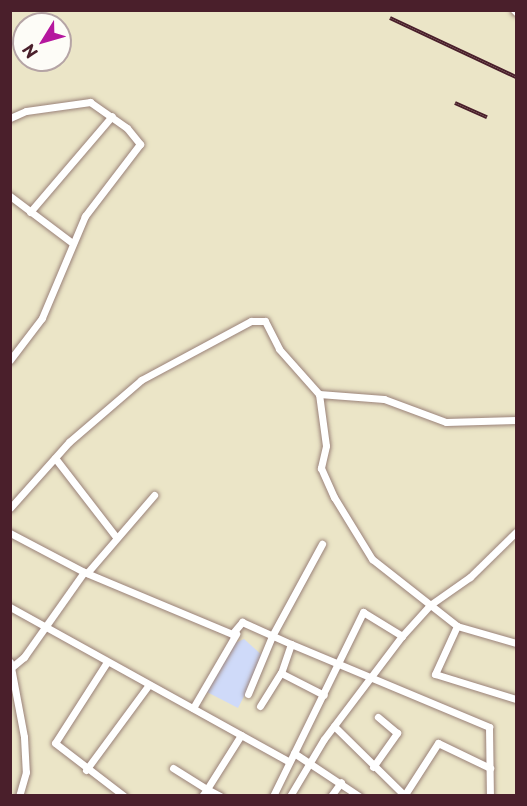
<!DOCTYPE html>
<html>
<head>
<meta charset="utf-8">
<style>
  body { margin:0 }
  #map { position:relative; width:527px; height:806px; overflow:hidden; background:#ebe5c7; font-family:"Playpen Sans",sans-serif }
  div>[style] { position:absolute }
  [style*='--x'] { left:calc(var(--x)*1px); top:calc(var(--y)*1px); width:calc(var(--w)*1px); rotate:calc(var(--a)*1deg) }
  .built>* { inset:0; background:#cfdaf9 }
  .roads { filter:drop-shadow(0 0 2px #9a8279) drop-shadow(0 0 2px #9a8279) }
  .street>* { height:7px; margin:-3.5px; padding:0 3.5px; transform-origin:3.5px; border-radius:3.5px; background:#fff }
  .rail>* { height:4px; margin-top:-2px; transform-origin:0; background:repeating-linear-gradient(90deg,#fdfcf7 0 4.5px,#4a1f2b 0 9px); box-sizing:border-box; border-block:2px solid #4a1f2b }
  span { translate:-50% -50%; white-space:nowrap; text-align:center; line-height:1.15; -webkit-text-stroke:6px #fdfcf7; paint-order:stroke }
  .frame { position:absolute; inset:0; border:12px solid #4a1f2b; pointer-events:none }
  .north { position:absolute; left:12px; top:12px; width:60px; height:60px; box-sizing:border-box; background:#fdfcf7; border:2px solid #b5a4a5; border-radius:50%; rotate:233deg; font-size:16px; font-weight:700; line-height:24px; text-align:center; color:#4a1f2b }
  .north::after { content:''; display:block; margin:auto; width:21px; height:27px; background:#b5179e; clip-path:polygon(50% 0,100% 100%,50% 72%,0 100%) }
</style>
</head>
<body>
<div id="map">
  <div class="built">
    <i style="clip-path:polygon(244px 639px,264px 657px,238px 708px,205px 691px,233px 644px)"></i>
  </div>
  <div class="roads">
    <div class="street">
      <i style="--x:514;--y:10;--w:3;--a:45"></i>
      <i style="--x:10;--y:118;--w:17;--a:-24"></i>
      <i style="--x:26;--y:111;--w:65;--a:-8"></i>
      <i style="--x:90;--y:102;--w:45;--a:35.1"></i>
      <i style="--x:127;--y:128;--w:21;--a:51"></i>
      <i style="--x:140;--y:144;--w:91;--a:127.4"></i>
      <i style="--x:85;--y:216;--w:111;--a:112.9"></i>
      <i style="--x:42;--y:318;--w:53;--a:127.3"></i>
      <i style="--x:10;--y:196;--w:76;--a:37"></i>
      <i style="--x:30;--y:212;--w:126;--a:-49.5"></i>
      <i style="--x:319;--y:394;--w:65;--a:4.4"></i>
      <i style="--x:384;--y:399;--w:66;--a:20.4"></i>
      <i style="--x:446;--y:422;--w:70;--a:-1.6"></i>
      <i style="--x:55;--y:458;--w:100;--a:52.3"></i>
      <i style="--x:10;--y:508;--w:89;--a:-48.2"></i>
      <i style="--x:69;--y:442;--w:95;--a:-40.7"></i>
      <i style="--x:141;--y:380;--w:125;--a:-28.2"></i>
      <i style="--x:251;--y:321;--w:14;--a:0"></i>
      <i style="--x:265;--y:321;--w:31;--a:63"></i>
      <i style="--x:279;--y:349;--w:60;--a:48.4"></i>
      <i style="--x:319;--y:394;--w:52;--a:82.3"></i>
      <i style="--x:326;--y:446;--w:23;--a:103"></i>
      <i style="--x:321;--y:468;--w:32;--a:66"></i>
      <i style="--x:334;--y:497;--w:73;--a:58.5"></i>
      <i style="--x:372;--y:559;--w:108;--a:38.2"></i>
      <i style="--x:457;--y:626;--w:61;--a:16.1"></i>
      <i style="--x:10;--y:533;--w:84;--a:27.8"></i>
      <i style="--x:84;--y:572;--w:160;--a:22.7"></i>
      <i style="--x:232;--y:634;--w:16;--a:-50"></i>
      <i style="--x:242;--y:622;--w:54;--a:24.2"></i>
      <i style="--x:291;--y:644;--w:31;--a:109"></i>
      <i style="--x:281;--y:673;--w:48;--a:27.1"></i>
      <i style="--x:87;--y:573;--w:103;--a:-49.3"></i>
      <i style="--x:10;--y:607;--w:318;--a:29"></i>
      <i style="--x:457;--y:626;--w:53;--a:114.6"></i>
      <i style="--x:435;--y:674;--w:85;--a:17.2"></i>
      <i style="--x:291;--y:644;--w:215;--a:22.7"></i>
      <i style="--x:489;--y:727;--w:69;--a:89.2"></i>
      <i style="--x:10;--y:662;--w:76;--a:79.4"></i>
      <i style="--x:24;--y:737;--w:35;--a:87"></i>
      <i style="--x:26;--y:772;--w:25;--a:106"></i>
      <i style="--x:107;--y:662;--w:96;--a:122.7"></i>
      <i style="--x:55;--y:743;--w:87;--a:37.5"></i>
      <i style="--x:12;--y:667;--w:16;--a:-40"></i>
      <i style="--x:24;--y:657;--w:104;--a:-54.8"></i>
      <i style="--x:248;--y:694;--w:63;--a:-67.5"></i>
      <i style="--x:272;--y:636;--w:105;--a:-61.5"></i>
      <i style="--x:260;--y:706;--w:39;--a:-58"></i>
      <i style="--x:193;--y:708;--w:86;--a:-59.8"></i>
      <i style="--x:334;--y:726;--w:98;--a:44.6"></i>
      <i style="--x:294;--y:753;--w:78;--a:33.5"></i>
      <i style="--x:373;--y:767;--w:42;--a:-54.8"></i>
      <i style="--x:397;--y:733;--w:25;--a:-140"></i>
      <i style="--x:173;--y:768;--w:40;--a:32"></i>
      <i style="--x:207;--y:789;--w:64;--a:-57.8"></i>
      <i style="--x:86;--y:770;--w:104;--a:-53.6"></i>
      <i style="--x:202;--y:796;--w:9;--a:-54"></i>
      <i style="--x:207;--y:789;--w:15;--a:28"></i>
      <i style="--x:273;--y:796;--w:205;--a:-63.9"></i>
      <i style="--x:363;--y:612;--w:46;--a:31.6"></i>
      <i style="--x:290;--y:796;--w:66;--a:-59.2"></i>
      <i style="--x:324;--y:739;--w:129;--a:-52.9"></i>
      <i style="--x:402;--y:636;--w:42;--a:-47.9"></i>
      <i style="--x:430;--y:605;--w:49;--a:-35"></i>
      <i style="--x:470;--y:577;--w:64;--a:-44.4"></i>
      <i style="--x:331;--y:796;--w:17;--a:-54"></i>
      <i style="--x:404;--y:796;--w:63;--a:-57.3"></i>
      <i style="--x:438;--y:743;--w:58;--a:25.7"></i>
    </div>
  </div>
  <div class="rail">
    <i style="--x:390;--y:18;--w:139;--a:25.1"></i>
    <i style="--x:455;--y:103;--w:35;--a:24"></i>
  </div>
  <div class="frame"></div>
  <div class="north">N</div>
</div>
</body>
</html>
